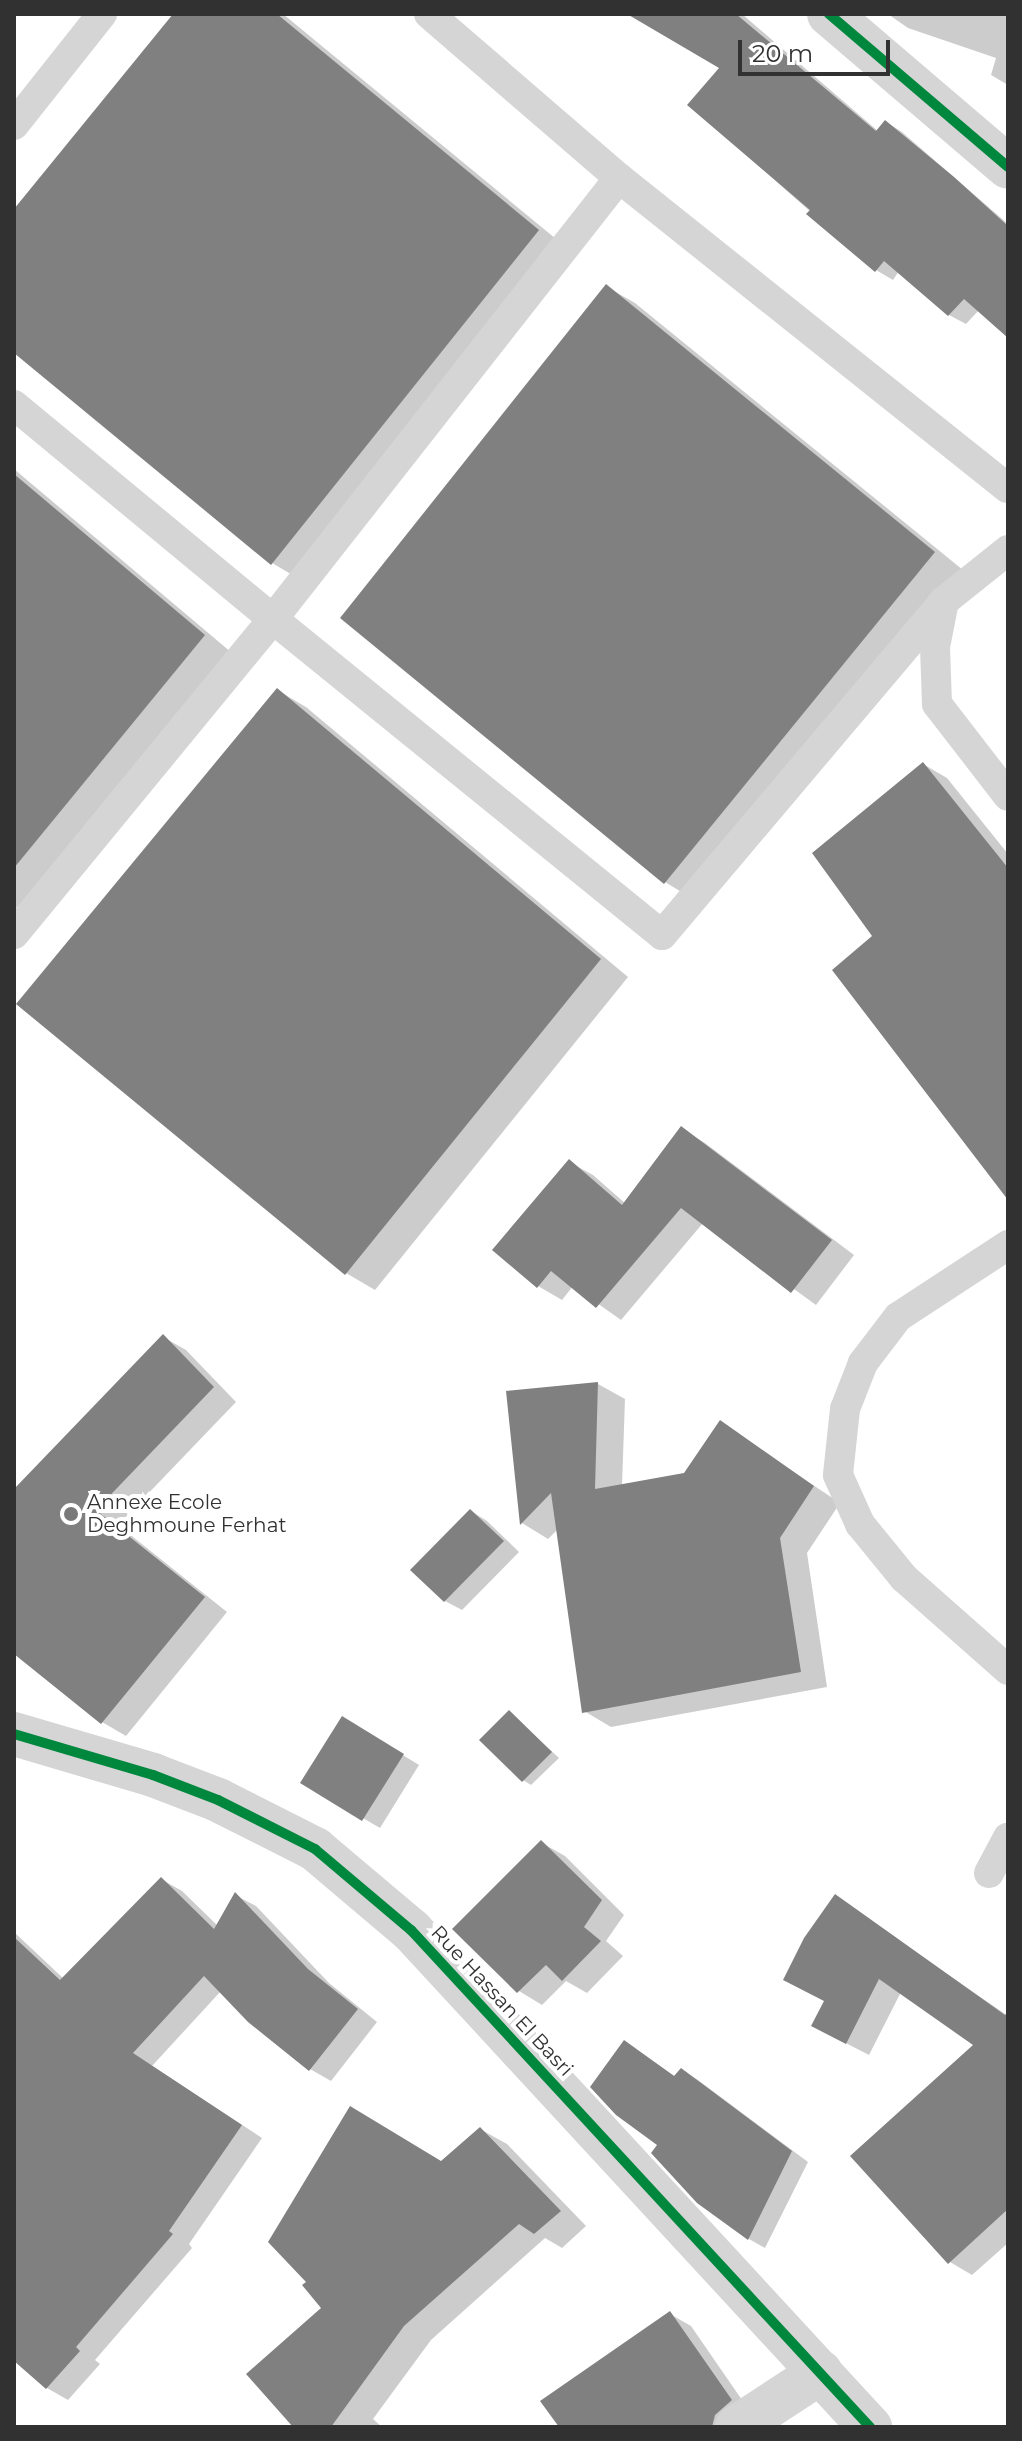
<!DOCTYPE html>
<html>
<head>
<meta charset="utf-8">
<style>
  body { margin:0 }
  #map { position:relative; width:1022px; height:2441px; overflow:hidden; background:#fff; font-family:Montserrat,sans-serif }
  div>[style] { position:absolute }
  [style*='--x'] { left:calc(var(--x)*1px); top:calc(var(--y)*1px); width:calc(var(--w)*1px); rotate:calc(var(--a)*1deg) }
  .shadow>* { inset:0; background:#0003 }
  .building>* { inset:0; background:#808080 }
  .service>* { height:30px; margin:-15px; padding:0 15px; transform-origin:15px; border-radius:15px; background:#d5d5d5 }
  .minor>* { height:44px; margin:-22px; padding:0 22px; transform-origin:22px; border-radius:22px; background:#d5d5d5 }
  .cycleway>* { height:10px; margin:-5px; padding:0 5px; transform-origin:5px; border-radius:5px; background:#00873e }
  .dots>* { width:22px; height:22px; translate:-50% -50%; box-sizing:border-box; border:4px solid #fff; border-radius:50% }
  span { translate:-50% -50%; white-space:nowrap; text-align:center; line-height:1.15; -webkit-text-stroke:8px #fff; paint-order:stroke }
  .poi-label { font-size:20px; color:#313131 }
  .left { translate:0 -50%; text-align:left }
  .street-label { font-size:20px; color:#313131 }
  .frame { position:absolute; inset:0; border:16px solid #313131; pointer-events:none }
  .scale { position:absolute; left:738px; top:40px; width:152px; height:36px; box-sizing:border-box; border:4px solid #313131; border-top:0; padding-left:10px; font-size:24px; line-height:28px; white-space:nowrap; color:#313131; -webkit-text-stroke:6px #fff; paint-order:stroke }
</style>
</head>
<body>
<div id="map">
  <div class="shadow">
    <i style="clip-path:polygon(176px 14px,283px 14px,567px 248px,301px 580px,272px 563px,14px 350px,14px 213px)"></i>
    <i style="clip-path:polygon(631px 14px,742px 14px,878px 131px,886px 122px,902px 132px,1008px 224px,1008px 335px,979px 310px,966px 324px,949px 315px,899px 271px,893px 280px,876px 270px,690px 105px,722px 67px)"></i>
    <i style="clip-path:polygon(888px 14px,1008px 14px,1008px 85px,991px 75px,996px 58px,908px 28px)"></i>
    <i style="clip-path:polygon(607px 287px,635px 303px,963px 570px,693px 899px,665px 882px)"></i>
    <i style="clip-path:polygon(14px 469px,232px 653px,22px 910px,14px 906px)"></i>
    <i style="clip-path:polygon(277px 690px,306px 707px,628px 977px,375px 1290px,346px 1273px,19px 1003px)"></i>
    <i style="clip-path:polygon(923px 764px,947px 778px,1008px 854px,1008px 1191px,875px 937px)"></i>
    <i style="clip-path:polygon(682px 1129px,705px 1143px,854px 1255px,816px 1305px,703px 1223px,621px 1320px,573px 1286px,562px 1300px,538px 1286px,569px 1162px,593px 1175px,626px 1204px)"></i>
    <i style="clip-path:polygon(163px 1337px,186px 1350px,236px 1402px,118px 1525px,227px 1612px,126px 1736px,102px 1722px,14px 1651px,14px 1492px)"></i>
    <i style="clip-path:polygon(598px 1384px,625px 1399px,622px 1486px,685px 1475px,720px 1423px,840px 1503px,807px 1553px,827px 1687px,611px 1727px,584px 1711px,558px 1529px,548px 1539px,522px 1523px,508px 1393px)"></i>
    <i style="clip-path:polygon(471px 1511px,487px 1521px,519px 1552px,462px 1610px,445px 1601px)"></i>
    <i style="clip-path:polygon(509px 1712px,559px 1758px,531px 1785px,523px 1780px)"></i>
    <i style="clip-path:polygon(359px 1728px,419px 1765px,380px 1828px,303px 1783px)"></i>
    <i style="clip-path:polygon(542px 1843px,565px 1856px,624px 1915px,606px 1941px,623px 1956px,587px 1993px,566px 1981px,542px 2005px,519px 1991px,455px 1929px)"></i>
    <i style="clip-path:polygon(161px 1879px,182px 1891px,218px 1926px,235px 1895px,256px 1906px,329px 1983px,377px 2022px,331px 2081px,310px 2069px,221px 1991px,152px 2066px,262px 2138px,189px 2244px,192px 2248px,95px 2360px,100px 2364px,68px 2400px,47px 2388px,14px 2358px,14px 1932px,64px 1979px)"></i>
    <i style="clip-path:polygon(835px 1897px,1008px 2016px,1008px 2243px,972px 2275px,950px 2262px,976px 2045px,901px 1992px,869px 2055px,836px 2038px,825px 2001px)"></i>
    <i style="clip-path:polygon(625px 2042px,676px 2077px,681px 2070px,698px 2080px,808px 2162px,765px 2248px,749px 2239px,660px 2145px)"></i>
    <i style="clip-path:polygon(480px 2129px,507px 2144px,586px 2226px,562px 2248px,545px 2238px,431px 2340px,373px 2419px,382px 2427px,295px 2427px,324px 2308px,441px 2163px)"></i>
    <i style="clip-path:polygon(670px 2314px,691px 2326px,751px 2413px,735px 2427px,561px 2427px)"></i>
  </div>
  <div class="building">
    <i style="clip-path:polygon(173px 14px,277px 14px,539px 230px,271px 565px,14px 353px,14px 209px)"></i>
    <i style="clip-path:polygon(627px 14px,736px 14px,876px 131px,885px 120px,954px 177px,1008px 226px,1008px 338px,964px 299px,948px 316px,884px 261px,875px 272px,806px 214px,810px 210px,687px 105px,719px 68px)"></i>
    <i style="clip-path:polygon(606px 284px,935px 552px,664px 884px,340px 618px)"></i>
    <i style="clip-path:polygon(14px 474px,205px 635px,14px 868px)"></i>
    <i style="clip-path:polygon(277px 688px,601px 959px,345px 1275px,16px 1004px)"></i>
    <i style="clip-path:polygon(923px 762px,1008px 868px,1008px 1200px,832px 970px,872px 936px,812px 853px)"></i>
    <i style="clip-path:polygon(681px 1126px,832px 1240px,791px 1293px,681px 1208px,596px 1308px,551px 1271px,537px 1288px,492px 1250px,569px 1159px,622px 1205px)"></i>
    <i style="clip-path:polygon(163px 1334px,214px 1387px,96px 1510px,205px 1597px,101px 1724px,14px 1654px,14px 1489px)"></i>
    <i style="clip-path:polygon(598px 1382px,595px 1489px,684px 1473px,720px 1420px,814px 1486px,780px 1538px,801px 1672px,582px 1713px,551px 1493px,520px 1525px,506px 1391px)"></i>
    <i style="clip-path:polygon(470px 1509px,504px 1541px,444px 1602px,410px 1570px)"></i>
    <i style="clip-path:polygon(509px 1710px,552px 1752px,522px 1782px,479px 1740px)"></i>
    <i style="clip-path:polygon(342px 1716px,404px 1754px,362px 1821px,300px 1783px)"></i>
    <i style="clip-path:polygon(541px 1840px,602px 1900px,584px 1927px,601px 1941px,562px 1981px,546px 1965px,517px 1993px,452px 1929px)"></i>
    <i style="clip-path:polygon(161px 1877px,214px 1929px,235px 1892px,308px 1969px,358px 2009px,309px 2071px,248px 2022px,204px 1976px,133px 2053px,242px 2125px,169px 2231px,173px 2234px,76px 2347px,80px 2351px,46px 2389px,14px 2361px,14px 1937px,60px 1980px)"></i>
    <i style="clip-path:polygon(835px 1894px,1005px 2015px,1008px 2013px,1008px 2209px,948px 2264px,850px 2156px,973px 2045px,879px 1979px,846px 2044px,811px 2026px,824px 2001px,783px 1980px,804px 1938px)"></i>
    <i style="clip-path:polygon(624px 2040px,674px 2076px,681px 2068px,792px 2151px,748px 2240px,697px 2203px,651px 2153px,657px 2145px,616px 2115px,590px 2087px)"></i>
    <i style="clip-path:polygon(350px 2106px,441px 2161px,480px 2127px,561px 2211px,534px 2234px,519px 2224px,404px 2326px,331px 2427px,293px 2427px,246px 2374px,321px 2308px,302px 2285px,306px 2282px,268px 2242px)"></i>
    <i style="clip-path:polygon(670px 2311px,732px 2400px,715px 2415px,712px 2427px,559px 2427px,540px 2401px)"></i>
  </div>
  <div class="service">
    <i style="--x:429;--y:14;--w:251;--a:40.8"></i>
    <i style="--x:619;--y:178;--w:497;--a:38.6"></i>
    <i style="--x:14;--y:125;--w:142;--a:-51.6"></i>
    <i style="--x:619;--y:178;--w:561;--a:128.12"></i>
    <i style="--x:273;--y:619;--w:501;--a:39.09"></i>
    <i style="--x:662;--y:935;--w:437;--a:-49.8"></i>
    <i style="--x:14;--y:405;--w:336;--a:39.6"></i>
    <i style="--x:273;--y:619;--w:408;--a:129.4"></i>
    <i style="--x:1008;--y:550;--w:82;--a:141.4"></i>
    <i style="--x:944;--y:601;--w:47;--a:101.1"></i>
    <i style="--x:935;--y:647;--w:57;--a:88"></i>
    <i style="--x:937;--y:704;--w:116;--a:52.3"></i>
    <i style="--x:1008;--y:1245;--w:131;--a:146.8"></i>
    <i style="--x:898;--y:1317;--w:58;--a:127.3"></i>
    <i style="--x:863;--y:1363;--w:49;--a:111.4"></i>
    <i style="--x:845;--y:1409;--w:66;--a:96.1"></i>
    <i style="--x:838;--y:1475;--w:54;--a:65.8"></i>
    <i style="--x:860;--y:1524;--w:70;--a:50.8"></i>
    <i style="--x:904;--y:1578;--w:139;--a:41.5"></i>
    <i style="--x:989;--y:1873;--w:40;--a:-62"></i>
  </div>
  <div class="minor">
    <i style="--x:829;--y:14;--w:235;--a:40.5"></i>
    <i style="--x:14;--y:1734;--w:145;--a:16.4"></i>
    <i style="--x:153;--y:1775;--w:70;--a:21"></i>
    <i style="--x:218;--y:1800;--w:109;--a:26.8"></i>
    <i style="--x:315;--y:1849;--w:126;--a:40.2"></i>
    <i style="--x:411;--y:1930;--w:677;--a:47.28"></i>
    <i style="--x:737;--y:2427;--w:100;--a:-33.2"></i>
  </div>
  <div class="cycleway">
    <i style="--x:829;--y:14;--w:235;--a:40.5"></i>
    <i style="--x:14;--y:1734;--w:145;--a:16.4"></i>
    <i style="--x:153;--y:1775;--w:70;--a:21"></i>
    <i style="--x:218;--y:1800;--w:109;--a:26.8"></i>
    <i style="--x:315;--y:1849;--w:126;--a:40.2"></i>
    <i style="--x:411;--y:1930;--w:677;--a:47.28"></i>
  </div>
  <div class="dots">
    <i style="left:71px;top:1514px;background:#797979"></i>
  </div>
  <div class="poi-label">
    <span class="left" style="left:87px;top:1514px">Annexe Ecole<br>Deghmoune Ferhat</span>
  </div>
  <div class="street-label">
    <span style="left:502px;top:2001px;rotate:47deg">Rue Hassan El Basri</span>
  </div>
  <div class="frame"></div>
  <div class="scale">20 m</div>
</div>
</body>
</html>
